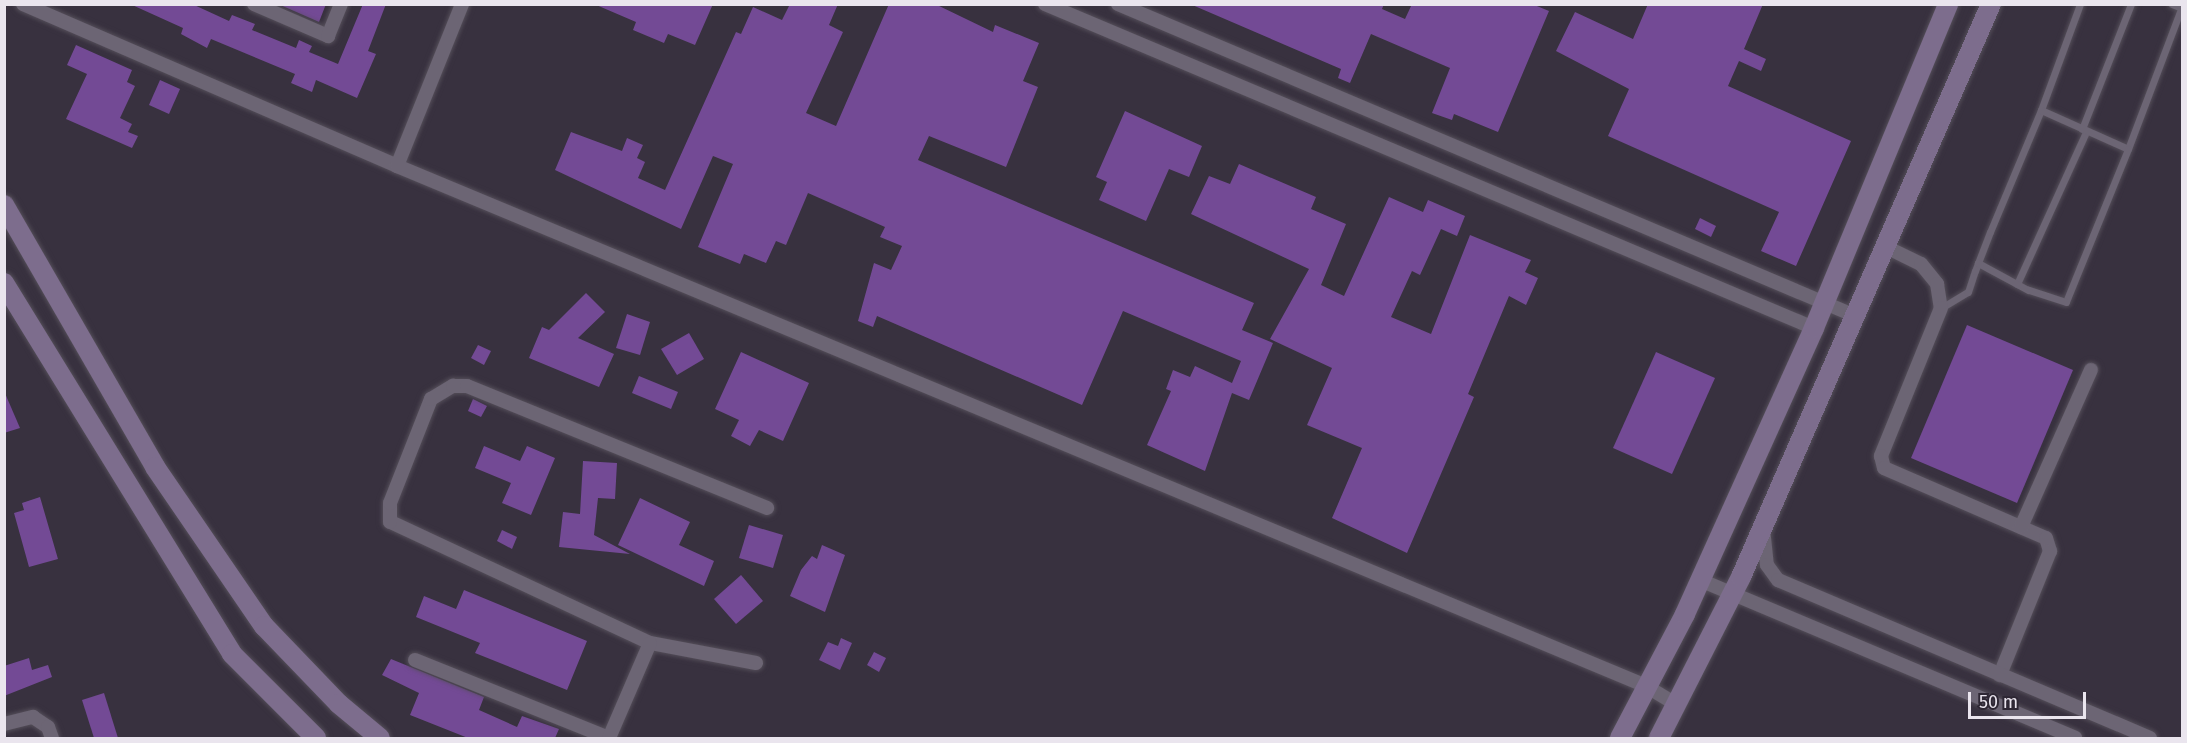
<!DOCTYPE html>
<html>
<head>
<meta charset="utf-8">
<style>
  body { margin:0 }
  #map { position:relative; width:2187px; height:743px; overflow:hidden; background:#38313f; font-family:"Fira Sans",sans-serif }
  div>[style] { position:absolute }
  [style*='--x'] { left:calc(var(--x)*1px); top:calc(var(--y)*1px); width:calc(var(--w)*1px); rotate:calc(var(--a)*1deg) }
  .building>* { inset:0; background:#734a95 }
  .roads { filter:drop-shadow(0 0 2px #544e59) drop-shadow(0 0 2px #544e59) }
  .lane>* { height:7px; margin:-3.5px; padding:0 3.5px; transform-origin:3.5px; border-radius:3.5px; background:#6c6574 }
  .street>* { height:14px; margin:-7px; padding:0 7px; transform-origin:7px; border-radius:7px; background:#6c6574 }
  .secondary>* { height:20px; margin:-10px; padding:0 10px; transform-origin:10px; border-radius:10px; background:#7d6d8d }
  span { translate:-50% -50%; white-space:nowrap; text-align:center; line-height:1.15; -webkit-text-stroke:4.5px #2e2734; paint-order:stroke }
  .frame { position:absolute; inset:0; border:6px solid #eae5ee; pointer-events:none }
  .scale { position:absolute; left:1968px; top:692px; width:118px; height:27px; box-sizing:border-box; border:3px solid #eae5ee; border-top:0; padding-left:8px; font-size:18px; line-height:21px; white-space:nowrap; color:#eae5ee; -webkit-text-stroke:4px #2e2734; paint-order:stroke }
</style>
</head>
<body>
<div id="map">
  <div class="building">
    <i style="clip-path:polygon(130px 4px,192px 4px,229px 21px,232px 15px,255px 24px,252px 30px,296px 48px,299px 40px,312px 46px,309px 52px,338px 64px,363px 4px,386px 4px,368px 51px,376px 54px,357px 98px,316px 80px,312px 92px,291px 83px,295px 74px,211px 39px,207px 48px,181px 34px,183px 28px)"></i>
    <i style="clip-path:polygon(278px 4px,326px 4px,319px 22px)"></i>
    <i style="clip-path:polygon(594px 4px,713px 4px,695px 45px,668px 34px,664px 43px,633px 30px,636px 22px)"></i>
    <i style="clip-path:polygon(790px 4px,838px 4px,829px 25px,843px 32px,806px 113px,836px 126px,889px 4px,935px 4px,993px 32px,995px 25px,1039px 43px,1023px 81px,1038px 87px,1006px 167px,929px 136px,918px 160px,1254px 303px,1242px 330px,1273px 343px,1249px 400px,1232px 393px,1205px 471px,1147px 445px,1171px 391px,1166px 389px,1173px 370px,1190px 377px,1195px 366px,1232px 383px,1241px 361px,1123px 311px,1082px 405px,877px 316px,873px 327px,858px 321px,874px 263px,891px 270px,902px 246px,880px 237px,885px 227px,808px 193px,786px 245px,776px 241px,766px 263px,744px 254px,740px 264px,698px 247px,733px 164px,713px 156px,681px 229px,555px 170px,571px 132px,622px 151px,627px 138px,643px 145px,637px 158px,645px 162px,638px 178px,665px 190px,736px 32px,741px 34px,753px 7px,782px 20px)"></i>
    <i style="clip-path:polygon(1190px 4px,1384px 4px,1382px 9px,1405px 19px,1412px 4px,1532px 4px,1549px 11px,1498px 132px,1454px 114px,1452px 120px,1432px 113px,1450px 68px,1371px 34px,1350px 83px,1338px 78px,1341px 69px)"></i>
    <i style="clip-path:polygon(1648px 4px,1763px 4px,1744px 49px,1766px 59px,1761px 71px,1739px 61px,1728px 86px,1851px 141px,1796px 266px,1761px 251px,1779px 212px,1608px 136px,1629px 89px,1556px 51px,1575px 12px,1633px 39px)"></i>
    <i style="clip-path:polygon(76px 45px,132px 70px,127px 82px,135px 86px,120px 118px,132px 124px,128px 132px,138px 136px,132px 148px,66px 119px,87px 74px,67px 65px)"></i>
    <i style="clip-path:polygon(160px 80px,180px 89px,169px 114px,149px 105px)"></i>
    <i style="clip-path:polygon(1125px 111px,1202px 146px,1189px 177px,1169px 169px,1146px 221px,1099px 200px,1107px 182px,1096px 177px)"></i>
    <i style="clip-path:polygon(1239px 164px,1316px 197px,1311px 209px,1346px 224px,1321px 285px,1344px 296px,1389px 197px,1423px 212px,1428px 200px,1465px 216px,1457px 236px,1441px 229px,1420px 275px,1412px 271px,1391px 317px,1431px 334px,1470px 235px,1531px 260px,1525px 272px,1538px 278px,1526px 305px,1509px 296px,1468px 394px,1474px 397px,1407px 553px,1332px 518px,1362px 448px,1307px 425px,1332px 368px,1270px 339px,1309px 269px,1191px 214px,1209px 176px,1230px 184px)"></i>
    <i style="clip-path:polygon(1700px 218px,1716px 226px,1711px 237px,1695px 229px)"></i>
    <i style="clip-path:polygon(586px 293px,605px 312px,578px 338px,614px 354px,599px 387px,529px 358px,542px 327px,549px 330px)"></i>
    <i style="clip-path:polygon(627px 314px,650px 322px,640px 355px,616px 348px)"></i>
    <i style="clip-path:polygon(1967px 325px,2073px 370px,2017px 503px,1911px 458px)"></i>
    <i style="clip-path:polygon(689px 333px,704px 359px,677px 375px,661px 349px)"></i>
    <i style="clip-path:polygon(478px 345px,491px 351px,484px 365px,471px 358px)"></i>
    <i style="clip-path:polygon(741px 352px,809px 383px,783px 441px,759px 430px,750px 446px,731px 436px,739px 420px,715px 409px)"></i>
    <i style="clip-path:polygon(1656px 352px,1715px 378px,1672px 474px,1613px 448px)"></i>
    <i style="clip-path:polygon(639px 376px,678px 392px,671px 409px,632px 393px)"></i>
    <i style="clip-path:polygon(4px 391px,20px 428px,4px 433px)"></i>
    <i style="clip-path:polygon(473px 399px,487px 406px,481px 417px,468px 411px)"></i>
    <i style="clip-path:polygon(484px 446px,520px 461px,527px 446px,555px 458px,531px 515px,502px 503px,511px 483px,475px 468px)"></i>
    <i style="clip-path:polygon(583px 461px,617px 463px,615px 499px,598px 498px,594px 535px,630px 554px,559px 547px,563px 512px,580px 514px)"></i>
    <i style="clip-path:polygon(40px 497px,58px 559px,29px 567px,14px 513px,24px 510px,22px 503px)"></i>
    <i style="clip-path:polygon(640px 498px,690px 522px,679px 545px,714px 561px,704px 586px,618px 545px)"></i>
    <i style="clip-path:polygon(749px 525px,783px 535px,773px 568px,739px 558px)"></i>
    <i style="clip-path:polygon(502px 530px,517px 537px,512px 549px,497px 541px)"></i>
    <i style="clip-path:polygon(822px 545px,845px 555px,825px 612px,790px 596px,801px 570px,812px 556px,817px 559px)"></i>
    <i style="clip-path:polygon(741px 575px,763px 601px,736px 624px,714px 599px)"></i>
    <i style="clip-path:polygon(464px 590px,587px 641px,567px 690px,475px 653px,480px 643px,416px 617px,424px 596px,456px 609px)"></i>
    <i style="clip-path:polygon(841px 638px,852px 643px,840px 670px,819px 660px,828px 642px,838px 646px)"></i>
    <i style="clip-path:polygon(874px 652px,886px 658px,879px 672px,867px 665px)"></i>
    <i style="clip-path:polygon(29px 658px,32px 670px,48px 665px,52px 677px,4px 696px,4px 666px)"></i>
    <i style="clip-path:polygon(391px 659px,484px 697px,479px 710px,517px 727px,522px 716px,559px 729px,555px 738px,468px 738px,410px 715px,419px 693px,382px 675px)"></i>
    <i style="clip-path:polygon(104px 693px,118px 738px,94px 738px,82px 700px)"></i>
  </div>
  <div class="roads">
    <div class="lane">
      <i style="--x:2172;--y:4;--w:11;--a:22"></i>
      <i style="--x:2041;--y:110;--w:113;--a:-69.8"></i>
      <i style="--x:2082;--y:129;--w:134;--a:-68.6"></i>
      <i style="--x:2128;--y:149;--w:153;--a:-69.3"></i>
      <i style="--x:2017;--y:284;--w:167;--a:-65.6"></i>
      <i style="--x:1941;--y:308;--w:31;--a:-31"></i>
      <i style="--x:1968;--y:292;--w:22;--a:-72"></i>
      <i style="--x:1975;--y:271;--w:9;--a:-69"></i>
      <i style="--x:1978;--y:263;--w:33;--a:-69"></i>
      <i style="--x:1990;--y:232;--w:132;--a:-67.3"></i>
      <i style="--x:2041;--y:110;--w:95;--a:24.1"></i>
      <i style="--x:2128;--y:149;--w:165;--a:112.1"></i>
      <i style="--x:2066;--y:302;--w:40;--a:-162"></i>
      <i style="--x:2028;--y:290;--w:57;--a:-151.6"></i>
    </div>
    <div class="street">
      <i style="--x:23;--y:4;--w:408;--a:23.4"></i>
      <i style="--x:397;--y:166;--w:1353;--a:22.6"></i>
      <i style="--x:1646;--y:686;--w:35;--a:31"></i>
      <i style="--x:254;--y:4;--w:81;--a:23.4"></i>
      <i style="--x:328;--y:36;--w:35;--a:-68"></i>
      <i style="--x:1045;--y:4;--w:834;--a:22.85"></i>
      <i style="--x:1118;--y:4;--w:803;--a:22.93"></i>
      <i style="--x:397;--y:166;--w:175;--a:-68.1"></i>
      <i style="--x:1886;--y:247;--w:39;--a:26"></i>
      <i style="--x:1921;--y:264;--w:26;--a:51"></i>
      <i style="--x:1937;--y:284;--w:24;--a:81"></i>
      <i style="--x:1941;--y:308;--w:160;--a:112.1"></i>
      <i style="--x:1881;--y:456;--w:12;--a:76"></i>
      <i style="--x:1884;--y:468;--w:176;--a:23.4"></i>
      <i style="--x:2046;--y:538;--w:14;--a:73"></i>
      <i style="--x:2050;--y:551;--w:134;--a:112"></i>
      <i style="--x:2021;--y:527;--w:172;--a:-66"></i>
      <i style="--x:1763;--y:528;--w:37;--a:84"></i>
      <i style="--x:1767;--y:565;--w:19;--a:54"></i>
      <i style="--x:1778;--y:580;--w:404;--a:23"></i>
      <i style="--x:1700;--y:580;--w:407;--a:22.8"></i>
      <i style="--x:415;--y:660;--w:209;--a:21.9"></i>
      <i style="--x:756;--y:663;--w:108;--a:-169.3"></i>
      <i style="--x:650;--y:643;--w:287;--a:-155"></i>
      <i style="--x:390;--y:522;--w:19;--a:-90"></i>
      <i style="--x:390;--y:503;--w:112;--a:-68.5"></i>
      <i style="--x:431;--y:399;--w:26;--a:-31"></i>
      <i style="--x:453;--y:386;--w:14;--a:0"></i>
      <i style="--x:467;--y:386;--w:324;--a:22.1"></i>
      <i style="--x:4;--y:724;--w:30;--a:-14"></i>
      <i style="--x:33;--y:717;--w:18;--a:34"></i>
      <i style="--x:48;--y:727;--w:12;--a:70"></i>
      <i style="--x:609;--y:738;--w:103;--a:-66.7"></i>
    </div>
    <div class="secondary">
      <i style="--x:4;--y:205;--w:302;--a:60"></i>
      <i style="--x:155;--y:467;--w:193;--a:55.6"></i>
      <i style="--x:264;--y:626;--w:108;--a:46.1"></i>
      <i style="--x:339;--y:704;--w:53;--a:39.7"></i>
      <i style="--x:4;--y:283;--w:435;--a:58.4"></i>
      <i style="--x:232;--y:654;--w:119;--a:45"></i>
      <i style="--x:1620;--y:738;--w:140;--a:-62.3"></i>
      <i style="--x:1685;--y:614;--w:314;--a:-65.7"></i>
      <i style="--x:1814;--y:328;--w:351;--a:-67.5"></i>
      <i style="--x:1659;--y:738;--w:181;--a:-63"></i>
      <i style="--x:1741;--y:577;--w:625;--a:-66.43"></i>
    </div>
  </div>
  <div class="frame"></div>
  <div class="scale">50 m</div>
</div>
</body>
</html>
